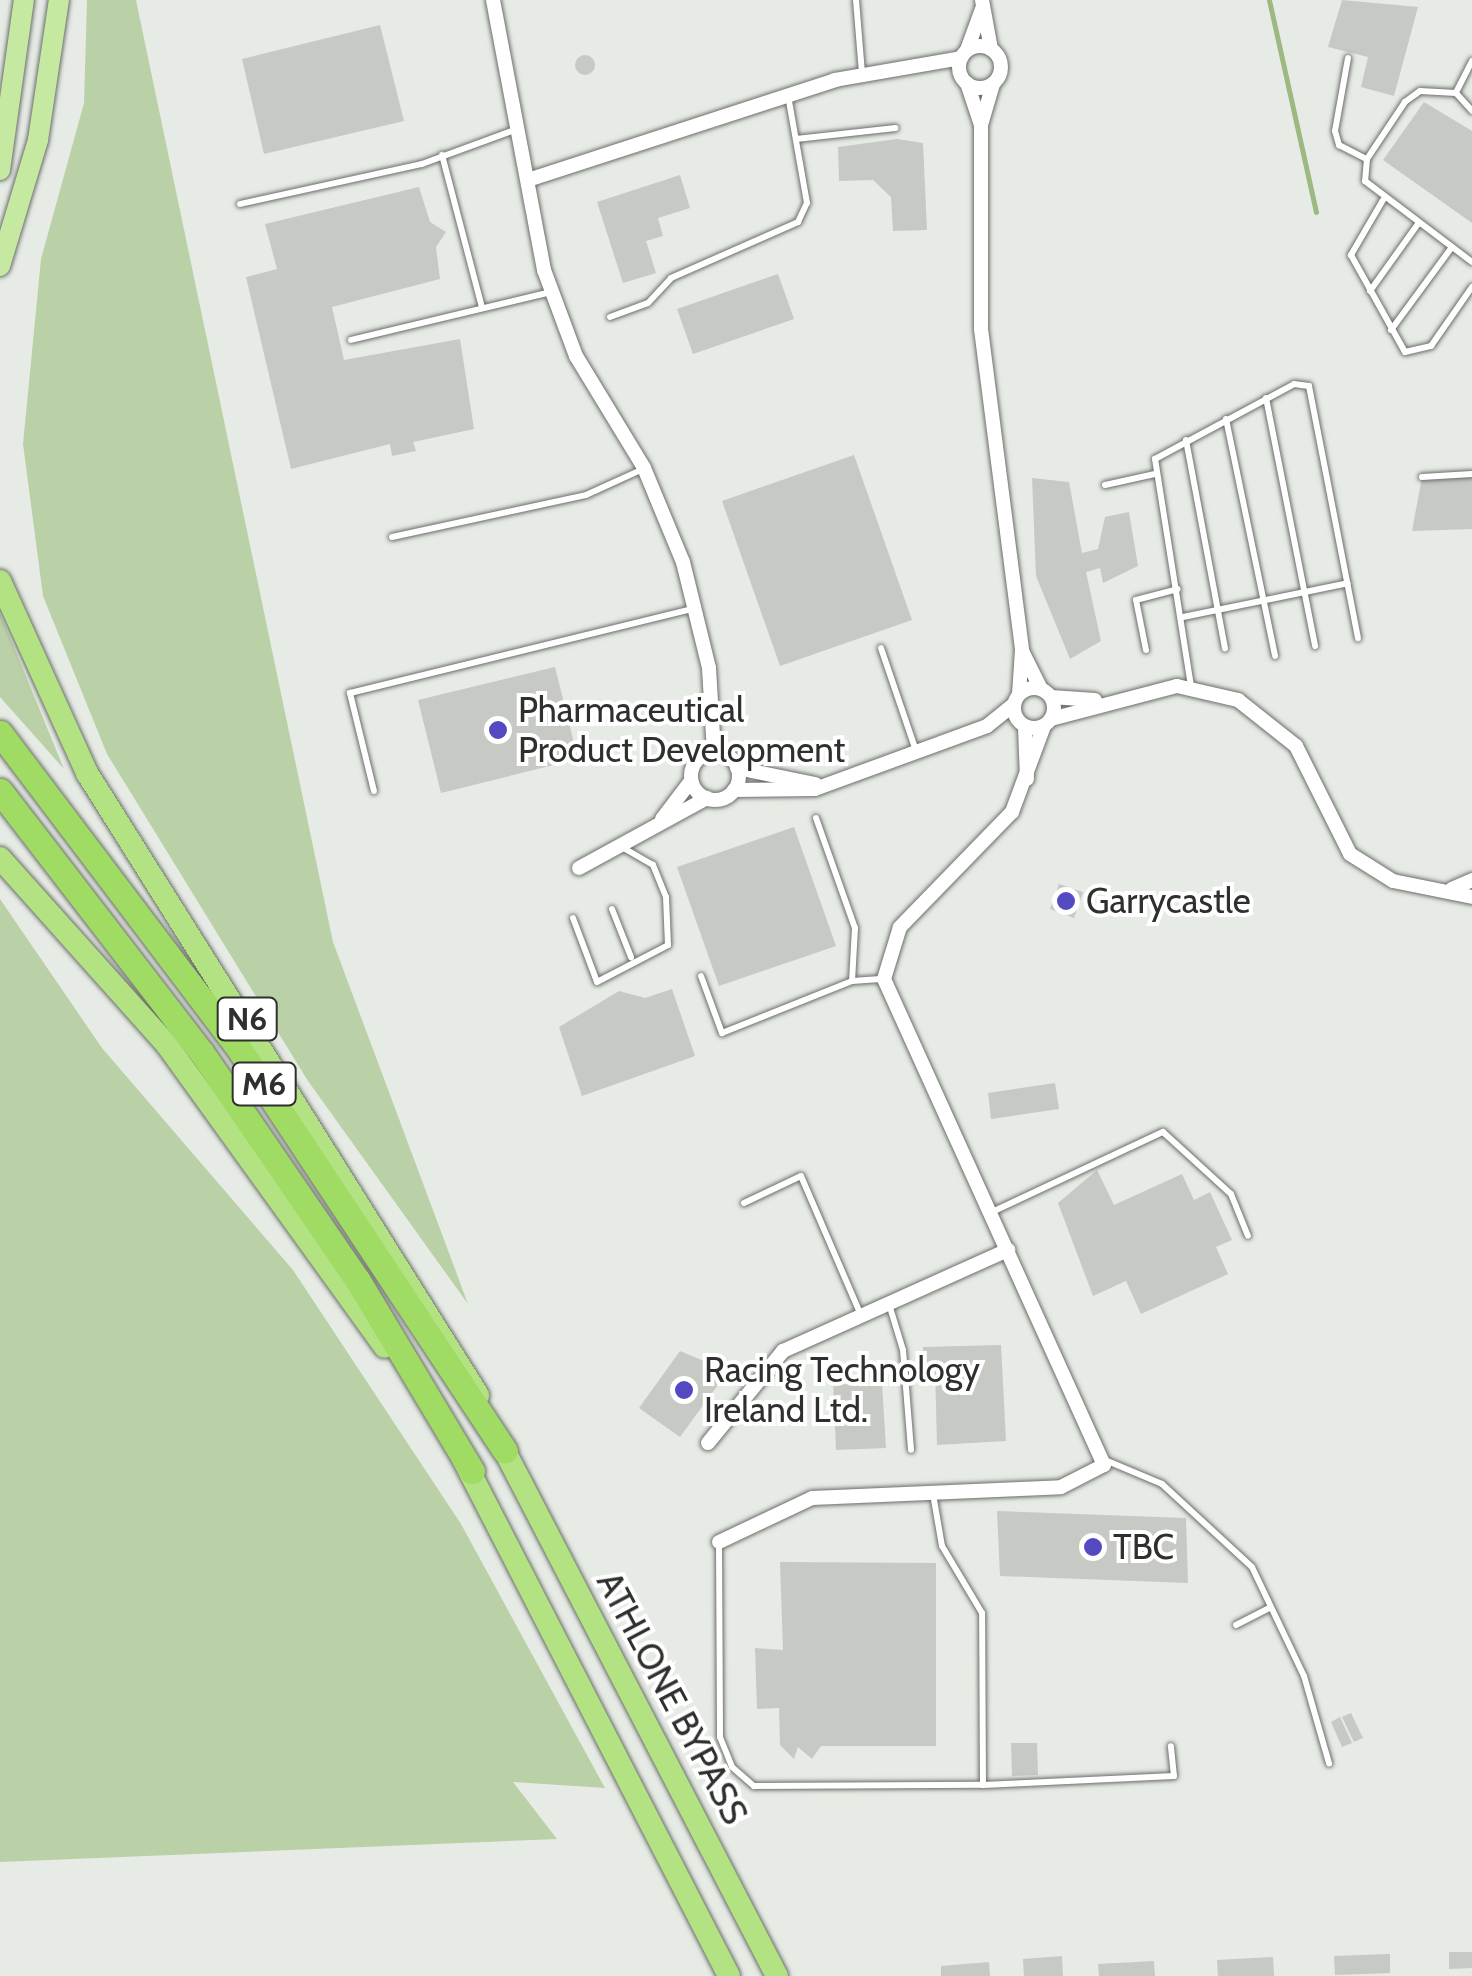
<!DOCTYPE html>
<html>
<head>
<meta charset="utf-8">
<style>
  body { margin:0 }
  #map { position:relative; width:1472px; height:1976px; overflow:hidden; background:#e7ebe5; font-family:Cabin,sans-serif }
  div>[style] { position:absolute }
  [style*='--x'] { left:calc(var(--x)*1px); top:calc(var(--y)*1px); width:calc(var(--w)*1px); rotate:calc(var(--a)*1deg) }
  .green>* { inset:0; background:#bad1a7 }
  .stream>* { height:5px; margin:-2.5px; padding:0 2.5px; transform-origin:2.5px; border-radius:2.5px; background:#9bb981 }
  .building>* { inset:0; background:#c6c9c4 }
  .round { border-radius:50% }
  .roads { filter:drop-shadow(0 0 2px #6b6e69) drop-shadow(0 0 2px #6b6e69) }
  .service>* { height:6px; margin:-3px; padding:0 3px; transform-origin:3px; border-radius:3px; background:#fff }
  .minor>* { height:14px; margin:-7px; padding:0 7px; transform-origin:7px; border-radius:7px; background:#fff }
  .minor>.ring { margin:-7px; padding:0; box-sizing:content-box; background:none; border:14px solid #fff; border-radius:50% }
  .primary>* { height:20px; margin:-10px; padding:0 10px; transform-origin:10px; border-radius:10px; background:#c6e9a2 }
  .trunk>* { height:22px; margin:-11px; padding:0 11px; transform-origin:11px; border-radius:11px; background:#b3e283 }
  .motorway>* { height:25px; margin:-12.5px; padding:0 12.5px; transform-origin:12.5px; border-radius:12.5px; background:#a0db64 }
  .dots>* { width:28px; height:28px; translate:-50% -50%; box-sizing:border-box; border:5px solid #fff; border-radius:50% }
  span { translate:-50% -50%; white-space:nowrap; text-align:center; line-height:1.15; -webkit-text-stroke:8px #fff; paint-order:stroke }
  .shield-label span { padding:2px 8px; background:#fff; border:2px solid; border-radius:8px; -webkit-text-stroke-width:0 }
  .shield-label { font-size:32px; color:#2e302e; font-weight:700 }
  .poi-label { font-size:35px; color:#2e302e }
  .left { translate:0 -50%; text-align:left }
  .street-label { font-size:35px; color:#2e302e }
</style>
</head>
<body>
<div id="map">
  <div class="green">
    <i style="clip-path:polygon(87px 0,136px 0,333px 942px,468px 1304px,308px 1081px,107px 754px,43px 596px,23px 444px,41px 259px,84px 103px)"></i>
    <i style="clip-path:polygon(0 613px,64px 769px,0 697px)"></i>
    <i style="clip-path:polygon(0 899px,102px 1048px,293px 1270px,461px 1524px,605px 1788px,513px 1782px,557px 1839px,0 1862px)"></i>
  </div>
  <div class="stream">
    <i style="--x:1269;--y:0;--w:217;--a:77.5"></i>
  </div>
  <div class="building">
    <i style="clip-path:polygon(1342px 0,1418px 7px,1394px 96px,1361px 87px,1368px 57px,1328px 47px)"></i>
    <i style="clip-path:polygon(380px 25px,404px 121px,264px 154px,242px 59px)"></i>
    <i class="round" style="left:575px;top:55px;width:20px;height:20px"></i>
    <i style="clip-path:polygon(1424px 102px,1472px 131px,1472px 223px,1383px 160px)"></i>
    <i style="clip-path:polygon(897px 139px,923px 143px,927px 230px,893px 231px,891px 197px,873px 180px,839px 181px,838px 147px)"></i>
    <i style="clip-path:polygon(680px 175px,690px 208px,658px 218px,663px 236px,646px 241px,656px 273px,623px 283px,597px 202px)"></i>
    <i style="clip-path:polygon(419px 187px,430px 222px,446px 232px,436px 247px,440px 279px,332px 307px,344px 360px,460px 339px,474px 429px,413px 442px,416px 451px,392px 456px,390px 444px,291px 469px,246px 277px,277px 269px,265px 224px)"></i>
    <i style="clip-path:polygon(778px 274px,794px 319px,693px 354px,677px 309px)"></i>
    <i style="clip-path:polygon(854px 455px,912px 620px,780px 666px,722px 501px)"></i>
    <i style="clip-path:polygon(1472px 474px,1472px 529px,1412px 531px,1422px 477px)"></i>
    <i style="clip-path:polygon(1032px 478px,1069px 482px,1082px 553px,1098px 549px,1105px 517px,1129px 512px,1138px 566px,1103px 583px,1100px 568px,1086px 572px,1101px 641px,1070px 659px,1036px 576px)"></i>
    <i style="clip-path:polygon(555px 667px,578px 759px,441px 793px,418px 700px)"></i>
    <i style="clip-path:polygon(794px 827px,836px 946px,719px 986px,677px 867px)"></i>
    <i style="clip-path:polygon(1059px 884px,1083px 892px,1074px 918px,1050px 909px)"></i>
    <i style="clip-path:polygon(672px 989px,695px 1056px,582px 1096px,559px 1027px,619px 991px,645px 998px)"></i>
    <i style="clip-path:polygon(1055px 1083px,1059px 1109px,991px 1119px,988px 1093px)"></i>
    <i style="clip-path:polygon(1097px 1170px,1114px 1205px,1182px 1174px,1194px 1200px,1210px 1192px,1232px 1240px,1216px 1247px,1228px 1274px,1141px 1314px,1126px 1281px,1093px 1296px,1058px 1203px)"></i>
    <i style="clip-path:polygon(1001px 1345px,1006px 1441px,937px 1445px,935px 1368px,923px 1368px,923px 1347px)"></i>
    <i style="clip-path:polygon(680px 1351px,728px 1371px,680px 1437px,639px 1408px)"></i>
    <i style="clip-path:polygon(861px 1366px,881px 1367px,886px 1448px,836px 1450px,833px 1380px,859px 1380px)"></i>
    <i style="clip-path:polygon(997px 1511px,1186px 1518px,1188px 1583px,1000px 1576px)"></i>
    <i style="clip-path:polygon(780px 1562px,936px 1563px,936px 1746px,821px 1746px,812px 1759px,798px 1747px,794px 1759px,780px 1745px,779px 1708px,757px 1709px,755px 1648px,783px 1650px)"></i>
    <i style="clip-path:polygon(1351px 1713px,1363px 1738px,1354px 1742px,1342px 1717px)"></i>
    <i style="clip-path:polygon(1340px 1717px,1352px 1743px,1342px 1747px,1331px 1722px)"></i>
    <i style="clip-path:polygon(1011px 1743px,1037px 1743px,1038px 1775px,1012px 1776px)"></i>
    <i style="clip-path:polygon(1449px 1952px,1472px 1952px,1472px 1968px,1449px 1969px)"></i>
    <i style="clip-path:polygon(1390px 1954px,1390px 1973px,1335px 1975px,1334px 1956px)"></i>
    <i style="clip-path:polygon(1062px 1956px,1063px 1976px,1024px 1976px,1023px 1959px)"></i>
    <i style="clip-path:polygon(1273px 1957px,1274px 1976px,1218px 1976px,1217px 1960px)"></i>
    <i style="clip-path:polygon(1154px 1961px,1155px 1976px,1099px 1976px,1098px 1964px)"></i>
    <i style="clip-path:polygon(989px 1962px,990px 1976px,941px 1976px,941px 1966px)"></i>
  </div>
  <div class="roads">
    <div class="service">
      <i style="--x:856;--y:0;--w:73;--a:85.3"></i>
      <i style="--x:1348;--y:58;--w:74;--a:100.1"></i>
      <i style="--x:1335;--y:131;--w:15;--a:74"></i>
      <i style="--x:1339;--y:145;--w:31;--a:27"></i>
      <i style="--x:1472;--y:61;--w:36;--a:117"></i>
      <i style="--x:1456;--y:93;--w:36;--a:-177"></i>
      <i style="--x:1420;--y:91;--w:19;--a:144"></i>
      <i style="--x:1405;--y:102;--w:69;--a:123.7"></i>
      <i style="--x:1367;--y:159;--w:22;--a:95"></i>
      <i style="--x:1365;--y:181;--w:134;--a:37.1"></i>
      <i style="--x:1456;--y:93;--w:24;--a:48"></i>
      <i style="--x:796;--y:139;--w:100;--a:-6.3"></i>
      <i style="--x:442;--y:155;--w:157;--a:75.3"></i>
      <i style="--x:1383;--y:200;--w:64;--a:120.2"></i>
      <i style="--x:1351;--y:255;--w:111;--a:60.9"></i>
      <i style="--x:1405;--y:352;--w:27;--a:-13"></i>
      <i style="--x:1431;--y:346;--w:72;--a:-55.2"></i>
      <i style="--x:240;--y:204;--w:186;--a:-12.4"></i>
      <i style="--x:422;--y:164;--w:101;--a:-20.2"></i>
      <i style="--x:1370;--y:291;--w:82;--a:-54.4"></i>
      <i style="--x:610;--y:317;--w:40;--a:-20.2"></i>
      <i style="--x:648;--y:303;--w:34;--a:-47"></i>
      <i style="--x:671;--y:278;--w:139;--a:-23.8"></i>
      <i style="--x:798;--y:222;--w:21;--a:-65"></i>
      <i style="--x:807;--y:203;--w:110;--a:-100"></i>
      <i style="--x:1391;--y:330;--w:103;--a:-53.7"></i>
      <i style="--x:351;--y:340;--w:206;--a:-13.5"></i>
      <i style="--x:1266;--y:398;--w:253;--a:78.8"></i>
      <i style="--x:1226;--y:419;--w:242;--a:78.3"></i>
      <i style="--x:1186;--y:440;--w:212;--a:79.4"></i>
      <i style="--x:1422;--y:477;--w:50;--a:-3.4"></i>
      <i style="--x:1105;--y:485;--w:51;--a:-12.4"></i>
      <i style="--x:392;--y:537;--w:198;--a:-12.2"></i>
      <i style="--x:586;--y:495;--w:63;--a:-24.5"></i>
      <i style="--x:1183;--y:617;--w:168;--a:-11.6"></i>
      <i style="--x:881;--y:648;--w:109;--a:71.2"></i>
      <i style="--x:1146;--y:650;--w:51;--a:-101.3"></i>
      <i style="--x:1136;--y:600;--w:43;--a:-14.7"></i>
      <i style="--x:1191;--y:686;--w:230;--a:-99"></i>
      <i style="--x:1155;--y:459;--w:158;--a:-28.3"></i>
      <i style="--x:1294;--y:384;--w:15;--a:8"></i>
      <i style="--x:1309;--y:386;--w:257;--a:79"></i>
      <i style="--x:374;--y:791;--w:101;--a:-103.8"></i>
      <i style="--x:350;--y:693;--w:356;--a:-13.8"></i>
      <i style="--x:816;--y:818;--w:117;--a:70.5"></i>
      <i style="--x:855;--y:928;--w:53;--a:93.2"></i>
      <i style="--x:612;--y:909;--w:52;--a:68.4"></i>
      <i style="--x:573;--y:918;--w:68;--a:69.4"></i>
      <i style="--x:597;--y:982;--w:80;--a:-27.5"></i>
      <i style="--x:668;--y:945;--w:48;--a:-92.4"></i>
      <i style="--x:666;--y:897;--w:35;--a:-112"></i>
      <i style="--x:653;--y:865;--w:34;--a:-150"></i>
      <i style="--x:701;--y:976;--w:61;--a:69.8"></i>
      <i style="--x:722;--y:1033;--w:140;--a:-21.8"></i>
      <i style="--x:852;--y:981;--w:32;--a:-4"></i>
      <i style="--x:744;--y:1203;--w:63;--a:-25.3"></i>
      <i style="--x:801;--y:1176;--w:151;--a:66.7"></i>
      <i style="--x:992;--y:1212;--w:189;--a:-25.1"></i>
      <i style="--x:1163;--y:1132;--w:92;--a:42.4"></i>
      <i style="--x:1231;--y:1194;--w:45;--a:68"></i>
      <i style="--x:889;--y:1304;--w:48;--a:73.1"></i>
      <i style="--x:903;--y:1350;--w:100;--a:85.4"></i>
      <i style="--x:1105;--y:1460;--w:62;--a:22.8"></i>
      <i style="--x:1162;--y:1484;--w:122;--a:42.7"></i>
      <i style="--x:1252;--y:1567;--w:121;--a:64.5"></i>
      <i style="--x:1304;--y:1676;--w:91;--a:74"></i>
      <i style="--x:719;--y:1542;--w:195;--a:89.7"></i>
      <i style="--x:720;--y:1737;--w:32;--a:68"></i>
      <i style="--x:732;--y:1767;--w:29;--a:41"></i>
      <i style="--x:754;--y:1786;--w:229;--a:-0.3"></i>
      <i style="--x:983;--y:1785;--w:172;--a:-90.3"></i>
      <i style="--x:982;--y:1613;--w:78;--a:-120.8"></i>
      <i style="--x:942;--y:1546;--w:53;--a:-99.8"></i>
      <i style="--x:1236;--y:1625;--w:39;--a:-27"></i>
      <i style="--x:983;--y:1785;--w:191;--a:-2.7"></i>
      <i style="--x:1174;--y:1776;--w:30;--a:-96"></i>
    </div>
    <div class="minor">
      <i style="--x:493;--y:0;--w:275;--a:79.3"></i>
      <i style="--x:544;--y:270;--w:92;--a:69.6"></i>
      <i style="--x:576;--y:356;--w:131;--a:58.7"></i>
      <i style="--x:644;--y:468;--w:102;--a:67.5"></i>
      <i style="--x:683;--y:562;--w:109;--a:76.2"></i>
      <i style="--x:709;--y:668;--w:84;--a:86.6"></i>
      <i style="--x:982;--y:0;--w:50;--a:79.6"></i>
      <i class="ring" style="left:959px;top:46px;width:28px;height:28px"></i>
      <i style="--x:967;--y:50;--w:44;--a:-69.9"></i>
      <i style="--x:967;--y:83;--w:44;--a:71.6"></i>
      <i style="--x:993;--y:84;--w:43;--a:106.3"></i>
      <i style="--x:981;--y:125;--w:204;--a:90"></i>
      <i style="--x:981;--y:329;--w:324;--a:82.7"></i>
      <i style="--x:1022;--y:650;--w:44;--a:93.9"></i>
      <i style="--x:528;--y:180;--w:323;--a:-18"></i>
      <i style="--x:835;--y:80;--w:128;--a:-9.9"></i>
      <i style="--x:1022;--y:651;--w:42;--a:63.4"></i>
      <i class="ring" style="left:1014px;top:688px;width:26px;height:26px"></i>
      <i style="--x:1051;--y:697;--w:44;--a:3.9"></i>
      <i style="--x:1051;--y:719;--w:130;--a:-14.7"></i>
      <i style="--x:1177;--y:686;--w:63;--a:12.9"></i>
      <i style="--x:1238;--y:700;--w:74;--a:38.4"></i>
      <i style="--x:1296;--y:746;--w:121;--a:63.4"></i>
      <i style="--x:1350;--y:854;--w:51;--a:32.1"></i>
      <i style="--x:1393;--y:881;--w:81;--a:11.4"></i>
      <i style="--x:1025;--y:727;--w:52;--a:87.8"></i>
      <i class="ring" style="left:691px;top:752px;width:34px;height:34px"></i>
      <i style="--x:737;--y:768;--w:80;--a:11.6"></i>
      <i style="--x:734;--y:790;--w:81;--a:-0.7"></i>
      <i style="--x:815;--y:789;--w:183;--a:-20.1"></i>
      <i style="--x:987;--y:726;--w:35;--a:-39"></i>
      <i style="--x:662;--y:819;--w:48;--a:-52.7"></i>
      <i style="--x:579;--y:868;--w:146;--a:-28.7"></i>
      <i style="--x:1452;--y:889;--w:22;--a:-24"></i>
      <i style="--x:708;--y:1443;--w:119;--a:-50.8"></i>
      <i style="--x:783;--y:1351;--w:247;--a:-24.2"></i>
      <i style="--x:719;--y:1542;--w:103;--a:-25.3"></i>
      <i style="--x:812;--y:1498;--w:249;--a:-2.5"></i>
      <i style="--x:1061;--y:1487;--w:48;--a:-27.1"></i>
      <i style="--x:1104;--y:1465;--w:533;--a:-114.36"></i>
      <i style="--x:884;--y:979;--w:54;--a:-72.9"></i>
      <i style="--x:900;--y:927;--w:161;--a:-45.8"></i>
      <i style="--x:1012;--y:812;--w:92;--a:-69.6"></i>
    </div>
    <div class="primary">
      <i style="--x:0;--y:170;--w:172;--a:-82"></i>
      <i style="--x:0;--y:266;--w:132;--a:-73.2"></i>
      <i style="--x:38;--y:140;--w:142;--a:-81.5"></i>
    </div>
    <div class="trunk">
      <i style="--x:0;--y:581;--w:211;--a:65.6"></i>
      <i style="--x:87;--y:773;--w:735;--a:57.85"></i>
      <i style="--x:0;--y:858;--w:251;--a:48.2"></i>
      <i style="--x:167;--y:1045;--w:372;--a:54.2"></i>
      <i style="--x:498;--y:1438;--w:606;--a:62.59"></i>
      <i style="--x:463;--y:1459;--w:581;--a:62.77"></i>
    </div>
    <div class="motorway">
      <i style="--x:0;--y:733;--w:400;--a:52.9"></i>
      <i style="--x:241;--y:1052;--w:478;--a:56.5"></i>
      <i style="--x:0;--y:791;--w:331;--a:52.4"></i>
      <i style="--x:202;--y:1053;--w:274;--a:55.6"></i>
      <i style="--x:357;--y:1279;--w:224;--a:59.1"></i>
    </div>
  </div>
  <div class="dots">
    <i style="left:498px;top:730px;background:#5349c0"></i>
    <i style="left:1066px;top:901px;background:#5349c0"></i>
    <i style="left:684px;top:1390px;background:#5349c0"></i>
    <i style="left:1093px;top:1547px;background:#5349c0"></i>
  </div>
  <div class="shield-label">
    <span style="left:247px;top:1019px">N6</span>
    <span style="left:264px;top:1084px">M6</span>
  </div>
  <div class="poi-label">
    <span class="left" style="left:518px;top:730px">Pharmaceutical<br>Product Development</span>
    <span class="left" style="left:1086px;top:901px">Garrycastle</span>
    <span class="left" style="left:704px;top:1390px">Racing Technology<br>Ireland Ltd.</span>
    <span class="left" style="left:1113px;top:1547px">TBC</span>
  </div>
  <div class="street-label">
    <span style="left:672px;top:1698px;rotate:62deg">ATHLONE BYPASS</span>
  </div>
</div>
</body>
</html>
